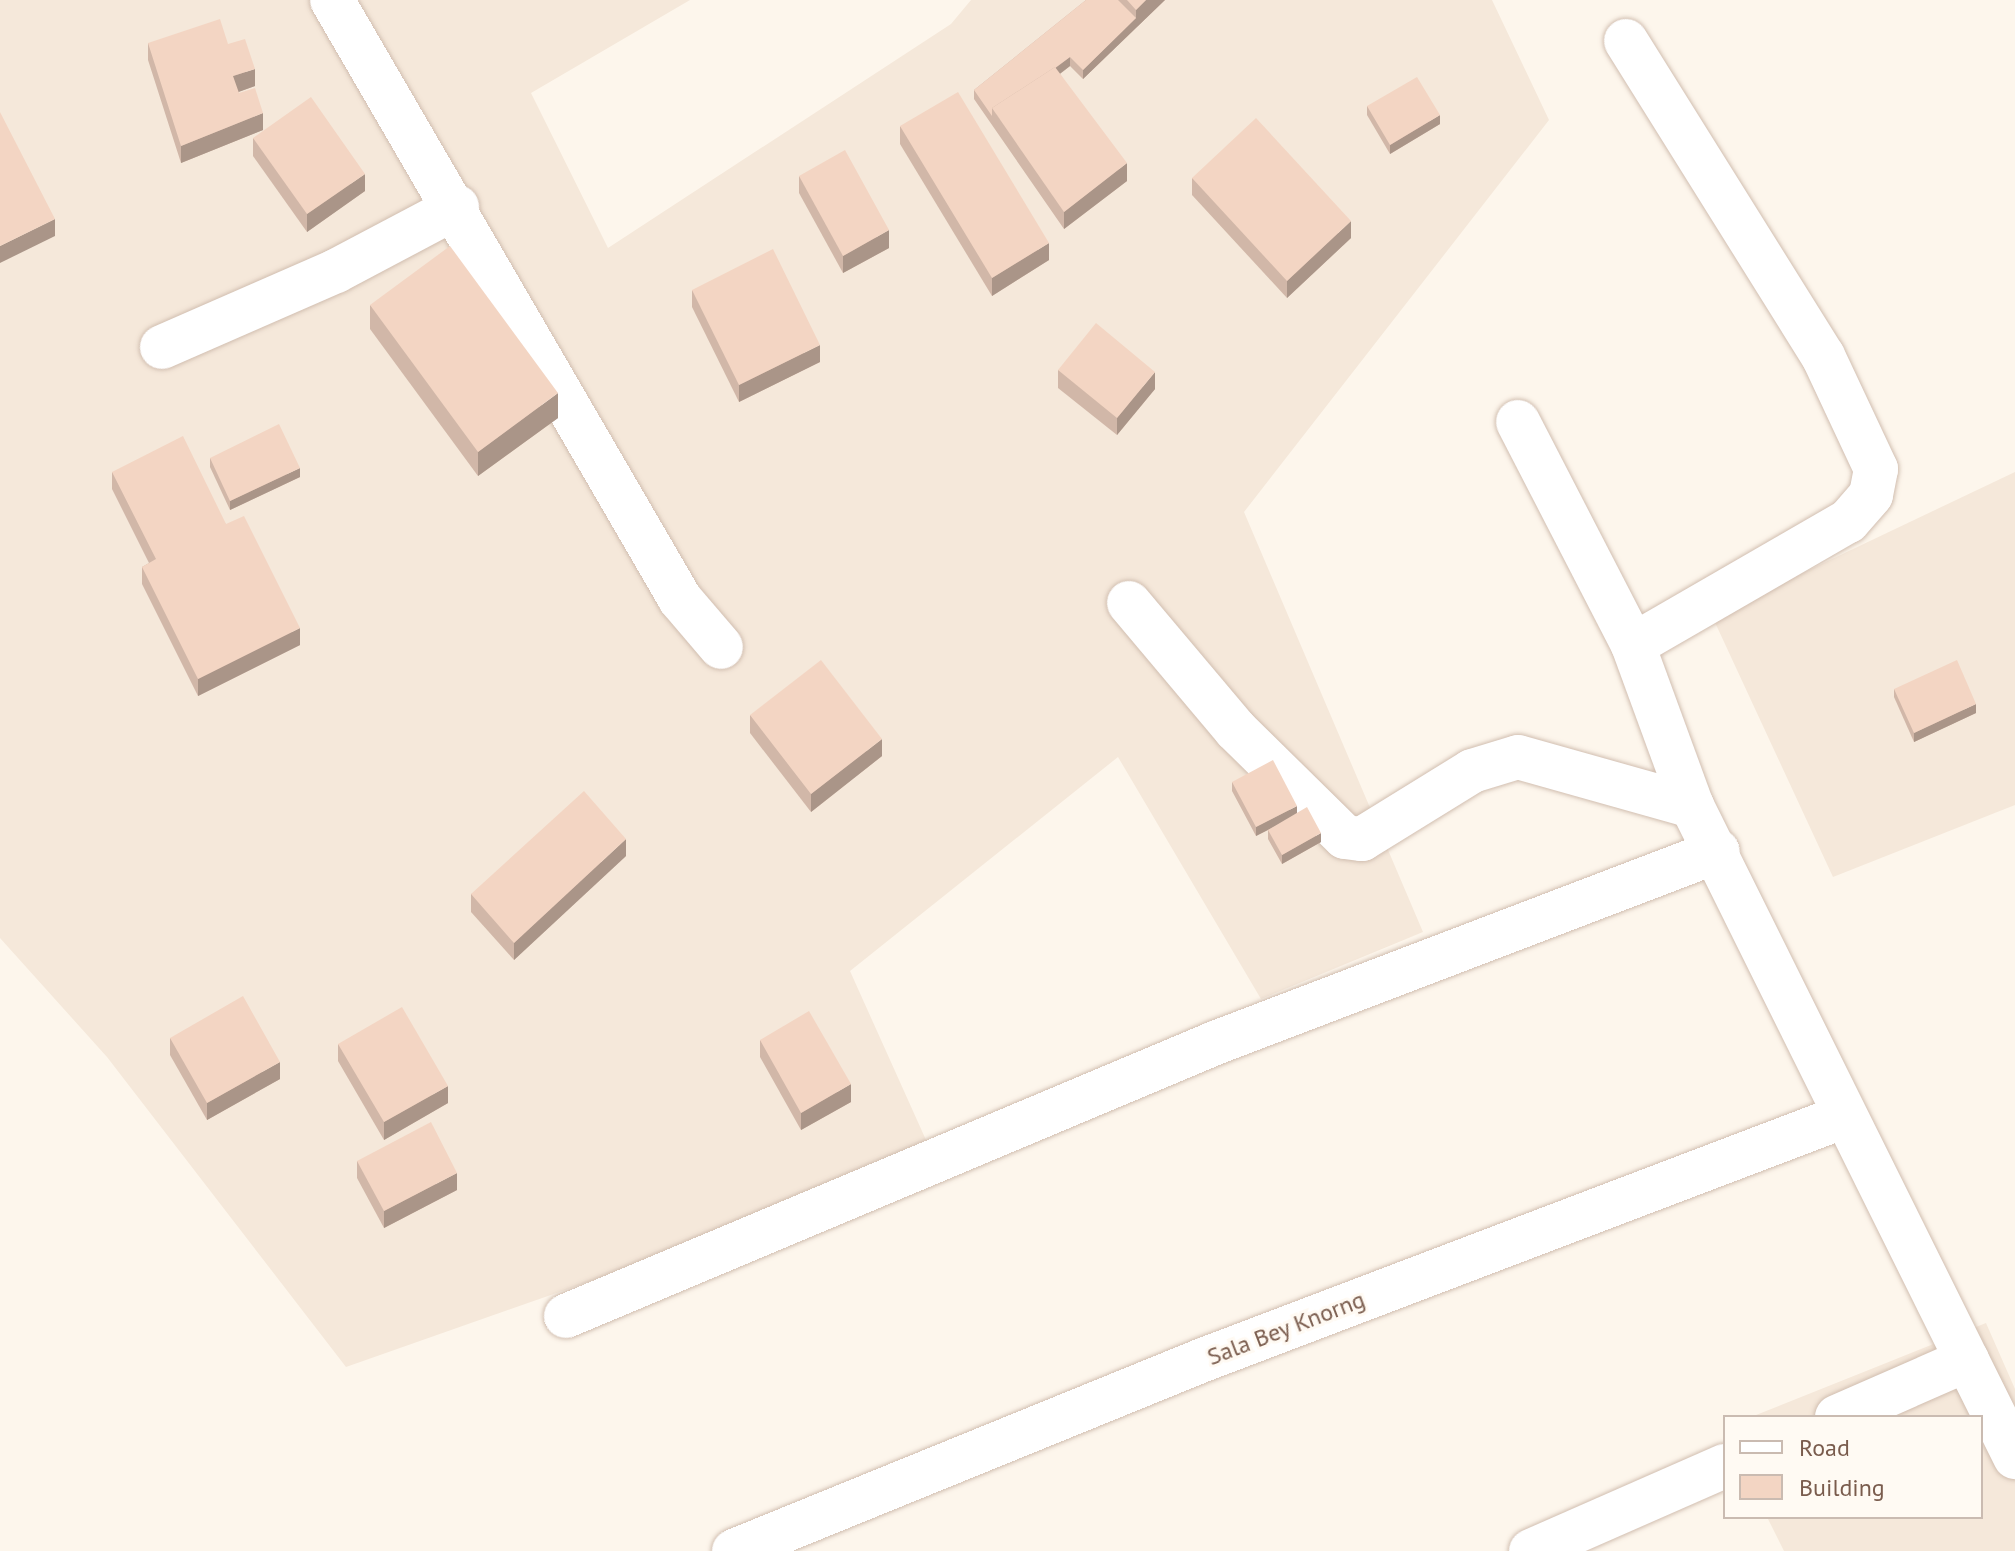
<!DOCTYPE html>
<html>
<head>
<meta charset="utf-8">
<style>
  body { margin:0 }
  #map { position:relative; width:2015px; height:1551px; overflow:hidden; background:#fdf6ec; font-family:"PT Sans",sans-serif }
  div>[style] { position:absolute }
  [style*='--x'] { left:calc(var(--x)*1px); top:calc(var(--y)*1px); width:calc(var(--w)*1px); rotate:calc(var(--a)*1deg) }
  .residential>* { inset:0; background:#f5e8da }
  .roads { filter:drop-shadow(0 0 2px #d1beb0) drop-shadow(0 0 2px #d1beb0) }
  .minor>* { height:44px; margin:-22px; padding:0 22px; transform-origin:22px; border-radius:22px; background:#fff }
  .wall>* { inset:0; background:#d1b7a8 }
  .shaded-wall>* { inset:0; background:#aa9588 }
  .building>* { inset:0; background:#f3d5c3 }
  span { translate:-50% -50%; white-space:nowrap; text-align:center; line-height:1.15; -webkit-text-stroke:6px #fffaf3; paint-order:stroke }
  .street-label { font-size:24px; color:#7a5c4d }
  .legend { position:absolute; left:1723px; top:1415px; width:260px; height:104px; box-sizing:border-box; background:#fffaf3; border:2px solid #cabbb1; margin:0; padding:10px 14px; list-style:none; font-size:24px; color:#7a5c4d }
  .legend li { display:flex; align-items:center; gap:16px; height:40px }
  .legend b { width:40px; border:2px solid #cabbb1 }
</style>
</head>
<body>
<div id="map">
  <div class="residential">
    <i style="clip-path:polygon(0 0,690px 0,531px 93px,608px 248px,951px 24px,971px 0,1492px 0,1549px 120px,1244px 512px,1423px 932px,1261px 999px,1118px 757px,850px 971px,935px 1160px,346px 1367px,107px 1057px,0 938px)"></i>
    <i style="clip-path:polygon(2015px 472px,2015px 805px,1833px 877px,1712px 616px)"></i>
    <i style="clip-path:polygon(1986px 1323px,2015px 1389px,2015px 1551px,1784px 1551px,1767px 1517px,1981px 1517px,1981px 1417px,1751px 1417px)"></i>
  </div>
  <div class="roads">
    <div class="minor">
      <i style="--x:332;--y:0;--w:693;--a:59.84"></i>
      <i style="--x:680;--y:599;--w:63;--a:49.5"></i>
      <i style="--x:1626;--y:41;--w:372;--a:58"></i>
      <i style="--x:1823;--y:356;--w:125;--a:64.9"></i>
      <i style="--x:1876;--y:469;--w:26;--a:101"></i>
      <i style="--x:1871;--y:495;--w:35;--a:131"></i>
      <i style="--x:1848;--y:521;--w:248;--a:150"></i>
      <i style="--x:1633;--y:645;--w:171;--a:69.9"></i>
      <i style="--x:1692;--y:806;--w:727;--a:63.61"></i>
      <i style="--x:162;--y:347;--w:190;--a:-23.6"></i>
      <i style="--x:336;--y:271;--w:137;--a:-27.9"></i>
      <i style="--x:1518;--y:422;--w:251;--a:62.7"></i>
      <i style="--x:1129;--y:603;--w:165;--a:49.9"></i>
      <i style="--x:1235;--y:729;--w:154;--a:44.5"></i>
      <i style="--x:1345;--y:837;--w:17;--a:7"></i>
      <i style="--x:1362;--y:839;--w:129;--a:-31.7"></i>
      <i style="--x:1472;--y:771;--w:48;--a:-16.9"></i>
      <i style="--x:1518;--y:757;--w:181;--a:15.7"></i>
      <i style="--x:566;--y:1316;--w:704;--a:-22.81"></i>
      <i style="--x:1215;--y:1043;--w:538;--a:-20.89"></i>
      <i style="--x:1837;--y:1417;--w:142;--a:-23.7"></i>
      <i style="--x:734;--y:1551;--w:506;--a:-22.16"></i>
      <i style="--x:1203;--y:1360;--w:684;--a:-20.82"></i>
      <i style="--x:1531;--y:1551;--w:212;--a:-23.7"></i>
    </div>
  </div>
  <div class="wall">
    <i style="clip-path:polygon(1086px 0,1165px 0,1083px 79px,1070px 66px,1060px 74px,1127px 181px,1064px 229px,974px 99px,974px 90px)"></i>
    <i style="clip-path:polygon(148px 43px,228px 44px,255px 86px,238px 92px,263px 130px,181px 163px,148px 60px)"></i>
    <i style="clip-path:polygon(1367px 106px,1440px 124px,1390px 154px,1367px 115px)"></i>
    <i style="clip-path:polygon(900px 126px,1049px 260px,992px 296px,900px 144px)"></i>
    <i style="clip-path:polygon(253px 138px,365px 191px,307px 232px,253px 156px)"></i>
    <i style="clip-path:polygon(799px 176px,889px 248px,843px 273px,799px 193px)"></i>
    <i style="clip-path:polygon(1192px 178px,1351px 238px,1287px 298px,1192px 195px)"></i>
    <i style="clip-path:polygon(692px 290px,820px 362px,739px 402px,692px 307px)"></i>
    <i style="clip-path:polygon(370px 305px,558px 418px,478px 476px,370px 329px)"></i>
    <i style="clip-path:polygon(1058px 370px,1155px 389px,1117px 435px,1058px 388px)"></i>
    <i style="clip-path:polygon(210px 458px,300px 477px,230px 510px,210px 467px)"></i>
    <i style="clip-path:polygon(112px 472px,226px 524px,300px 645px,198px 696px,142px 584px,142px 567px,149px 563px,112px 489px)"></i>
    <i style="clip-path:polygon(1894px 689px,1976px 713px,1914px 742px,1894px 697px)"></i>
    <i style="clip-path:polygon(750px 715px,882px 756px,811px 812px,750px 733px)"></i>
    <i style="clip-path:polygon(1232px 782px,1297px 813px,1321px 842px,1282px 864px,1268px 839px,1268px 830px,1278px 825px,1256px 836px,1232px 791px)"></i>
    <i style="clip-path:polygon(626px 856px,514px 960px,471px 912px,471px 894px)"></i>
    <i style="clip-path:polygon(170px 1038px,280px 1079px,207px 1120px,170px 1055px)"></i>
    <i style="clip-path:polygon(760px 1040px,851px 1102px,801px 1130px,760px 1057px)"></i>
    <i style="clip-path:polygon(338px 1044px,448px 1103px,384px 1140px,338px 1061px)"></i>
    <i style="clip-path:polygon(357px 1161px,457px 1190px,384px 1228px,357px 1178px)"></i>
  </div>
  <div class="shaded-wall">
    <i style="clip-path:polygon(1146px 0,1165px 0,1083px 79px,1083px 70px,1136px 18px,1136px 10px)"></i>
    <i style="clip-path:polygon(1070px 57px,1070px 66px,1000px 119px,996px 113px)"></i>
    <i style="clip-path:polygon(255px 69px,255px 86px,233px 94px,233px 76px)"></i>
    <i style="clip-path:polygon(263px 113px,263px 130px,181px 163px,181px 146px)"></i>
    <i style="clip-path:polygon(1440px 115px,1440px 124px,1390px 154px,1390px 145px)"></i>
    <i style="clip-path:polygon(1127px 163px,1127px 181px,1064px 229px,1064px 212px)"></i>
    <i style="clip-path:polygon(365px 174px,365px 191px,307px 232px,307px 214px)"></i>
    <i style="clip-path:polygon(55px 219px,55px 236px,0 263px,0 246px)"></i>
    <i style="clip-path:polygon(1351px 221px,1351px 238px,1287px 298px,1287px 281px)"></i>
    <i style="clip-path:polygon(889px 230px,889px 248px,843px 273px,843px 256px)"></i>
    <i style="clip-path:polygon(1049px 243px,1049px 260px,992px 296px,992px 278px)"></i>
    <i style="clip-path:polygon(820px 345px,820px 362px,739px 402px,739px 385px)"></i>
    <i style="clip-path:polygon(1155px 372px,1155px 389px,1117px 435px,1117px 418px)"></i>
    <i style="clip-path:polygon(558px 393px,558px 418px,478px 476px,478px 452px)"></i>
    <i style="clip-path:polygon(300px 468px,300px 477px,230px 510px,230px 501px)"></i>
    <i style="clip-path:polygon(300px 628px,300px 645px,198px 696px,198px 679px)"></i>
    <i style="clip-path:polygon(1976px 704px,1976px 713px,1914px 742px,1914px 733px)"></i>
    <i style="clip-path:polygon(882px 739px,882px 756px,811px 812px,811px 794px)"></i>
    <i style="clip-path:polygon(1297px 806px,1297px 815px,1256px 836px,1256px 827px)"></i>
    <i style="clip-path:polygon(1321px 833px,1321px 842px,1282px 864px,1282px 855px)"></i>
    <i style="clip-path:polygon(626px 839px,626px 856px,514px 960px,514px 943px)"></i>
    <i style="clip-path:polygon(280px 1062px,280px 1079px,207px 1120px,207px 1103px)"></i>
    <i style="clip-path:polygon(851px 1084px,851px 1102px,801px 1130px,801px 1113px)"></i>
    <i style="clip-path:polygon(448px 1086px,448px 1103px,384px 1140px,384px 1122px)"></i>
    <i style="clip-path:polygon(457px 1173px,457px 1190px,384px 1228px,384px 1211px)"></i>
  </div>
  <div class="building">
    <i style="clip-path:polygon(1086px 0,1118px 0,1136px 18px,1083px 70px,1070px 57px,1055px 68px,1055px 67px,992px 108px,992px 116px,974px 90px)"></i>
    <i style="clip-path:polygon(1127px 0,1146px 0,1136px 10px)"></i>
    <i style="clip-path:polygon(220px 19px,228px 44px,245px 39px,255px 69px,233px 76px,239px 93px,255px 88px,263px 113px,181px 146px,148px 43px)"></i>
    <i style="clip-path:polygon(1055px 67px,1127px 163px,1064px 212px,992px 108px)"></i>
    <i style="clip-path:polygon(1417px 77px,1440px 115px,1390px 145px,1367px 106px)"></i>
    <i style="clip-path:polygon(958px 92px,1049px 243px,992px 278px,900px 126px)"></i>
    <i style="clip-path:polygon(311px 97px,365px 174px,307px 214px,253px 138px)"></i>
    <i style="clip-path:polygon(0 112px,55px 219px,0 246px)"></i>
    <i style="clip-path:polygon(1256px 118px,1351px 221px,1287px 281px,1192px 178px)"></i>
    <i style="clip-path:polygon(845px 150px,889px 230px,843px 256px,799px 176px)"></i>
    <i style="clip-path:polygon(450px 246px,558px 393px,478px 452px,370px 305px)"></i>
    <i style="clip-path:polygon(773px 249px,820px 345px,739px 385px,692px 290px)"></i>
    <i style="clip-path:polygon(1096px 323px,1155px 372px,1117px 418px,1058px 370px)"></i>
    <i style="clip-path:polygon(279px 424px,300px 468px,230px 501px,210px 458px)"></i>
    <i style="clip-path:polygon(183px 436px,226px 524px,244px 516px,300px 628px,198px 679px,142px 567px,156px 559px,112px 472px)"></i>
    <i style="clip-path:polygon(821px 660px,882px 739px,811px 794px,750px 715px)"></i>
    <i style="clip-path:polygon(1957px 660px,1976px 704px,1914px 733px,1894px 689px)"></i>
    <i style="clip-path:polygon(1273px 760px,1297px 806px,1256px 827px,1232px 782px)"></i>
    <i style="clip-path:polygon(584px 791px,626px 839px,514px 943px,471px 894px)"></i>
    <i style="clip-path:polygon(1307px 807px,1321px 833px,1282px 855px,1268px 830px)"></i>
    <i style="clip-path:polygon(243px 996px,280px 1062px,207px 1103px,170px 1038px)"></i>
    <i style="clip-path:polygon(402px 1007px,448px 1086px,384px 1122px,338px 1044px)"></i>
    <i style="clip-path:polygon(809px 1011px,851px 1084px,801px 1113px,760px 1040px)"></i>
    <i style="clip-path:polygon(431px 1122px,457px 1173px,384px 1211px,357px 1161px)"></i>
  </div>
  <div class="street-label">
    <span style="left:1286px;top:1328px;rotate:-21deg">Sala Bey Knorng</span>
  </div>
  <ul class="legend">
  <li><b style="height:10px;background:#fff"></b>Road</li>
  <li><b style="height:22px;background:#f3d5c3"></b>Building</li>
  </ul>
</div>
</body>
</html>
